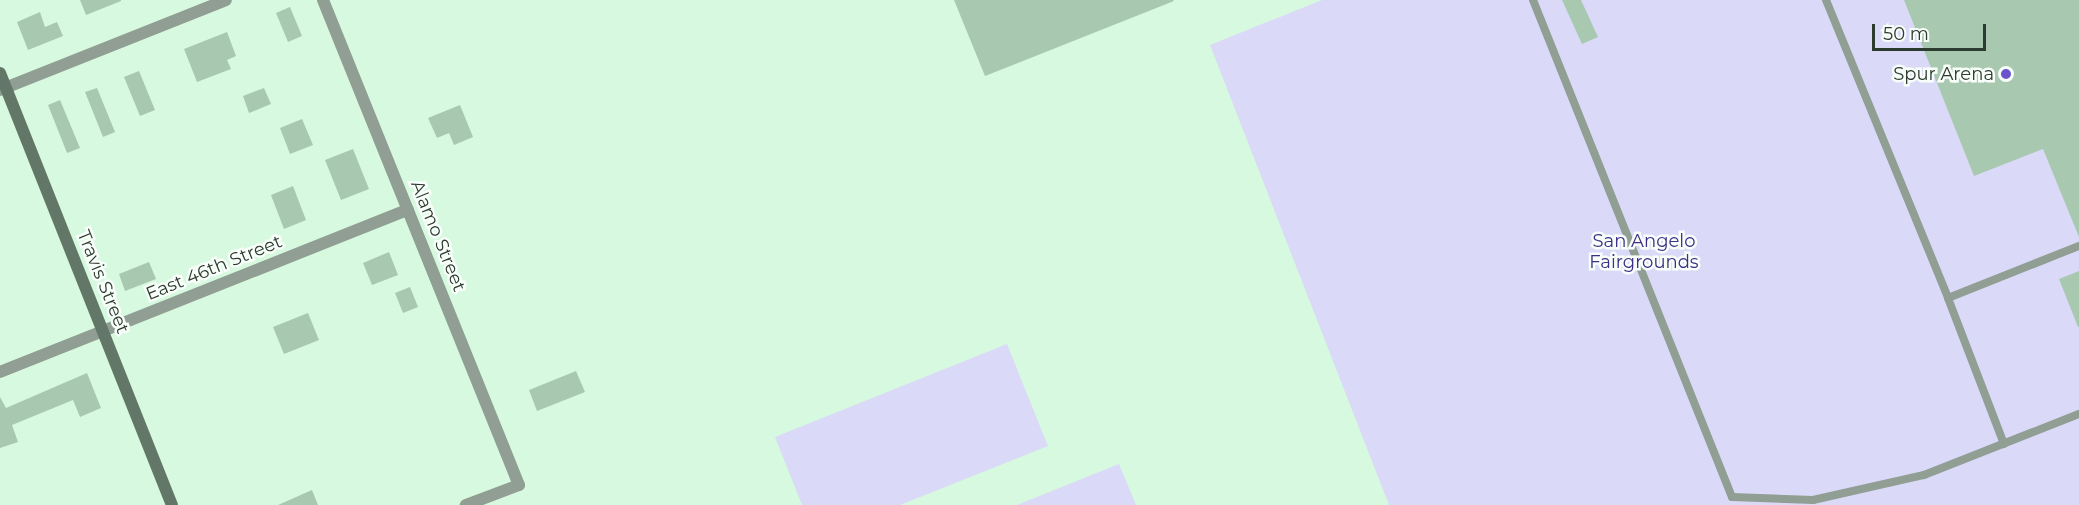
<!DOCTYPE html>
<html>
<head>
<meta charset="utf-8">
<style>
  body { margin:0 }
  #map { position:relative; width:2079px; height:505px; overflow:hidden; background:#d7f9df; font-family:Montserrat,sans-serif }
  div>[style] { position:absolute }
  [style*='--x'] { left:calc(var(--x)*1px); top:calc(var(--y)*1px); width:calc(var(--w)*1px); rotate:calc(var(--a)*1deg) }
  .green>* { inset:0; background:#dadaf8 }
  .building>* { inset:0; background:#a8c9b0 }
  .lane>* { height:8px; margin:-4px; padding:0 4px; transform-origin:4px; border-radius:4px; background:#909e93 }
  .street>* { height:12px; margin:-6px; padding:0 6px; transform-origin:6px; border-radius:6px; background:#909e93 }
  .secondary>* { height:12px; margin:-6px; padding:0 6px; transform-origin:6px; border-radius:6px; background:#627767 }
  .dots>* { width:16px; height:16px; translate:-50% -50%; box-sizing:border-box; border:3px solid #f8fef9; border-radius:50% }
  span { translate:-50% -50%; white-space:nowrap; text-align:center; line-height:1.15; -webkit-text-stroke:5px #f8fef9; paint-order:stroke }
  .poi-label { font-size:18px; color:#2d3a30 }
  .right { translate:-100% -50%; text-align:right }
  .street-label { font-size:18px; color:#2d3a30 }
  .park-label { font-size:18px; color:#3f2d86 }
  .scale { position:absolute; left:1872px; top:24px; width:114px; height:27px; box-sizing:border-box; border:3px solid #2d3a30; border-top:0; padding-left:8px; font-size:18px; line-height:21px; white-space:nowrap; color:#2d3a30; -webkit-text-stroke:4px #f8fef9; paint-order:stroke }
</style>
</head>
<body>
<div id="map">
  <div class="green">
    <i style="clip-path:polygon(1322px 0,2079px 0,2079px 505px,1389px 505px,1210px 45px)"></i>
    <i style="clip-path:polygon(1007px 344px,1048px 446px,900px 505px,802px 505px,775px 437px)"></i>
    <i style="clip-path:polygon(1119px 464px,1136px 505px,1017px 505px)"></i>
  </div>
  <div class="building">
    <i style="clip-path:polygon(80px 0,121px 0,121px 1px,86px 15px)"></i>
    <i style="clip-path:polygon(954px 0,1173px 0,1174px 1px,985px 76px)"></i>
    <i style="clip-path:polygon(1562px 0,1581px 0,1598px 37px,1582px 44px)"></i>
    <i style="clip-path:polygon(1904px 0,2079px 0,2079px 237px,2043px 149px,1974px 176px)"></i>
    <i style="clip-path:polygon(290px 7px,302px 36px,288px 42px,276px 13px)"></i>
    <i style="clip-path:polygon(40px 12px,45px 27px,57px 22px,63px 36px,28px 50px,17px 22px)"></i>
    <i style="clip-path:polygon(227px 32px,236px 56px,227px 60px,231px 69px,197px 82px,184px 49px)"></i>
    <i style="clip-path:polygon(139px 71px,155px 110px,140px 116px,124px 77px)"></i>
    <i style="clip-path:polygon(97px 88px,115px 132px,103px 137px,85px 92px)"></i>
    <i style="clip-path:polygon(264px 88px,271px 104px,249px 113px,243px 96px)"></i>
    <i style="clip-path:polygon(60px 100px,80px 148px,67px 153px,48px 105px)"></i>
    <i style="clip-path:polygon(460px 105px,473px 137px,454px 145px,449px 133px,437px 138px,428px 118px)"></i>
    <i style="clip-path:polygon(302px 119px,313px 145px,290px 154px,280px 128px)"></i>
    <i style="clip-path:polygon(353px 149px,369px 189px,341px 200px,325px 160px)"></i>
    <i style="clip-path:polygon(293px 186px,306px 220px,284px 229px,271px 195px)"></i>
    <i style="clip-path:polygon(389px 252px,398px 275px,372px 285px,363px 263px)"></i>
    <i style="clip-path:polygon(149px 262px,156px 279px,125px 291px,119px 274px)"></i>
    <i style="clip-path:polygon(2079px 271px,2079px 327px,2078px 327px,2059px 279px)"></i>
    <i style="clip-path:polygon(410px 287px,418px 307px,403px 313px,395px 293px)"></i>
    <i style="clip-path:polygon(308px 313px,319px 340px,284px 354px,273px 327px)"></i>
    <i style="clip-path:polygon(576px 371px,585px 392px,537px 411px,529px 390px)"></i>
    <i style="clip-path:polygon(87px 373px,101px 408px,80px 417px,73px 400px,12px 425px,18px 442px,0 448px,0 397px,6px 408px)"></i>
    <i style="clip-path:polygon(312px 490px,318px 505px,278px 505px)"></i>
  </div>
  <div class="lane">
    <i style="--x:1533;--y:0;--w:535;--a:68.18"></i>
    <i style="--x:1732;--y:497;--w:81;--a:2.1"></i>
    <i style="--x:1813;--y:500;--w:114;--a:-12.7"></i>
    <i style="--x:1924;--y:475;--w:167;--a:-21.5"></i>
    <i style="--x:1826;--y:0;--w:322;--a:67.7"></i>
    <i style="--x:2004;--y:444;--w:156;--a:-111"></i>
    <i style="--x:1948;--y:298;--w:141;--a:-21.7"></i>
  </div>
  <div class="street">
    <i style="--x:323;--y:0;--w:523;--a:68"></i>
    <i style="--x:519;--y:485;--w:57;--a:159.3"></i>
    <i style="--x:0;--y:90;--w:243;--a:-21.7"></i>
    <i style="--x:0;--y:372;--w:439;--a:-21.7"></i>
  </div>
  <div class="secondary">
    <i style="--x:0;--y:73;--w:465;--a:68.3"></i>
  </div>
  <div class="dots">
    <i style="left:2006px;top:74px;background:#6a54ce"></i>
  </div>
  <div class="poi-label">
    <span class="right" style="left:1994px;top:74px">Spur Arena</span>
  </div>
  <div class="street-label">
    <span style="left:438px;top:236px;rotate:68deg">Alamo Street</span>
    <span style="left:214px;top:268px;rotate:-22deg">East 46th Street</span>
    <span style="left:103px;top:282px;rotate:68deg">Travis Street</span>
  </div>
  <div class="park-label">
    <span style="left:1644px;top:252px">San Angelo<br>Fairgrounds</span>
  </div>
  <div class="scale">50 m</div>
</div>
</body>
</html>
